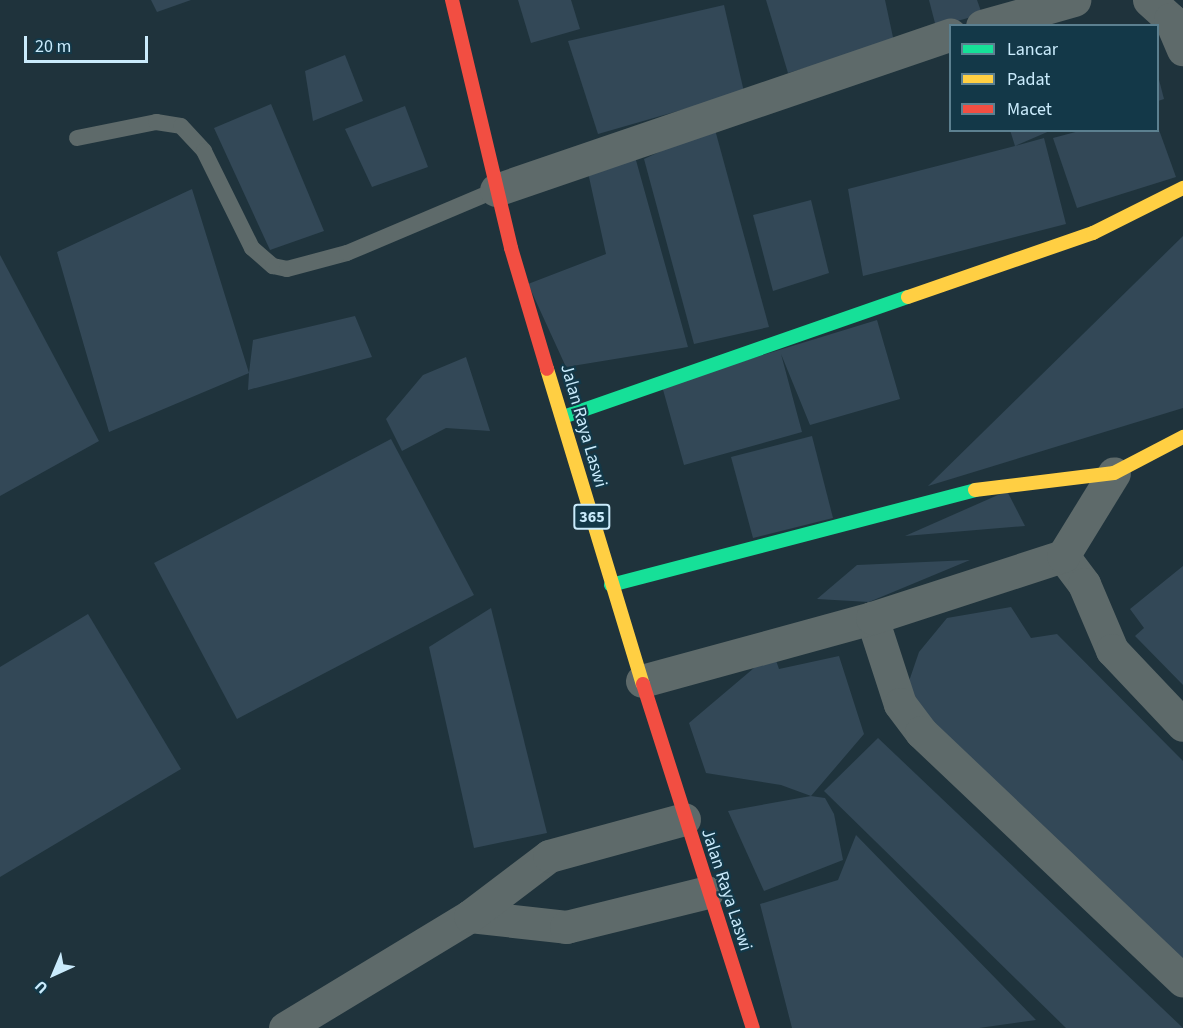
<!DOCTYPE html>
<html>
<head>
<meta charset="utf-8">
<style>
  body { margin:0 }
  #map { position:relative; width:1183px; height:1028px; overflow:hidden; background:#1f333c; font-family:"Source Sans 3",sans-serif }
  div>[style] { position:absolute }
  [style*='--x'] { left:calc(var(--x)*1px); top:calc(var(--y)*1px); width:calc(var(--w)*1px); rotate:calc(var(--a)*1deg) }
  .building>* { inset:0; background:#334857 }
  .lane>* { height:16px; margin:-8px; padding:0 8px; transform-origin:8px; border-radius:8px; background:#5e6a6a }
  .street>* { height:33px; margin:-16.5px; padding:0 16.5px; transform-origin:16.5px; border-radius:16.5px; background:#5e6a6a }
  .fast>* { height:14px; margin:-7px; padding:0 7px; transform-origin:7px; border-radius:7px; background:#16e098 }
  .slow>* { height:14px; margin:-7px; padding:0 7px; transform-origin:7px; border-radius:7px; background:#ffcf43 }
  .jam>* { height:14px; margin:-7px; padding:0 7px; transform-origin:7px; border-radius:7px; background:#f24e42 }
  span { translate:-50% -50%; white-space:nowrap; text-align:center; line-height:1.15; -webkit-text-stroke:4.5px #133848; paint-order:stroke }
  .shield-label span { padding:2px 4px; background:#133848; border:2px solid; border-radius:4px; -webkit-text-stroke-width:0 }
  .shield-label { font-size:16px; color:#caebfc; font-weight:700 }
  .street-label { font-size:18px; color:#caebfc }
  .legend { position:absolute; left:949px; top:24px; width:210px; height:108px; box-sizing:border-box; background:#133848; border:2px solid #5c8090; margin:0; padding:8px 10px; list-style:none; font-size:18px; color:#caebfc }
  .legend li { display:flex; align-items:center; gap:12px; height:30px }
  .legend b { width:30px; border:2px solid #5c8090 }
  .north { position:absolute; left:24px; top:944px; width:60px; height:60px; -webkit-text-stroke:4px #133848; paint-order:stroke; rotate:224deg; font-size:16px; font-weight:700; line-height:24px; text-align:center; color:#caebfc }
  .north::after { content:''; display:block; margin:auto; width:21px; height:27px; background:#caebfc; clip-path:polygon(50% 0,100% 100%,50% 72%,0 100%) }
  .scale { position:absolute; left:24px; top:36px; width:124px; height:27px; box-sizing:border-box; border:3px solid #caebfc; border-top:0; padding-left:8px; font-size:18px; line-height:21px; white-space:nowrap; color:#caebfc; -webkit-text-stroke:4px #133848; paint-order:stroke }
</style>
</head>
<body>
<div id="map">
  <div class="building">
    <i style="clip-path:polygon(151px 0,191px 0,157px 12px)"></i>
    <i style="clip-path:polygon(518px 0,571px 0,580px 29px,531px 43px)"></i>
    <i style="clip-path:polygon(766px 0,885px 0,894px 42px,788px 73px)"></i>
    <i style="clip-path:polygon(929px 0,977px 0,982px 14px,936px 27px)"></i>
    <i style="clip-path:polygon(724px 5px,744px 92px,598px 134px,568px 41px)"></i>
    <i style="clip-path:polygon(345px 55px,363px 101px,313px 121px,305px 71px)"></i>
    <i style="clip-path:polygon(1158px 76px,1164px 99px,1158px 101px)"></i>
    <i style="clip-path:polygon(271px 104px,324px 231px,270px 250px,214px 128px)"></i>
    <i style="clip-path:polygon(405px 106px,428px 167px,372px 187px,345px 129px)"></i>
    <i style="clip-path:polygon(714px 126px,769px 327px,694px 344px,644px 159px)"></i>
    <i style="clip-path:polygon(1010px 130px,1052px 130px,1015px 146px,1044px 138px,1066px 224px,863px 276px,848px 189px,1015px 146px)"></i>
    <i style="clip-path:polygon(1083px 130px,1159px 130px,1176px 177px,1077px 208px,1053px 138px)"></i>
    <i style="clip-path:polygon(634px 153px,688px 347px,566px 367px,528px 284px,606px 254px,587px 168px)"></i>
    <i style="clip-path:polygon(192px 189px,249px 373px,253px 340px,355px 316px,372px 357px,248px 390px,249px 373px,109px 432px,57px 252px)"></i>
    <i style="clip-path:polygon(811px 200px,829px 273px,773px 291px,753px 215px)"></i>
    <i style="clip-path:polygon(1183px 236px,1183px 408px,928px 486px)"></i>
    <i style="clip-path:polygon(0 255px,99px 441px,0 496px)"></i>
    <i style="clip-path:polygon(877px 320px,900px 399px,810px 425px,781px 354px,802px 432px,684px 465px,662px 386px)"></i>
    <i style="clip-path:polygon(466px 357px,490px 431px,446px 428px,402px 451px,386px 419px,423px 375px)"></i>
    <i style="clip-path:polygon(812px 436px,833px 518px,753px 538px,731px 457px)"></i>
    <i style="clip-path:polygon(391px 439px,474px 595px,237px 719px,154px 563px)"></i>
    <i style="clip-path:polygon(1007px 491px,1025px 526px,905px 536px)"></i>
    <i style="clip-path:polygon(970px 560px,869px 602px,817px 599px,857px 565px)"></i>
    <i style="clip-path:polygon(1183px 566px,1183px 685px,1135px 636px,1144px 628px,1130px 609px)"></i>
    <i style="clip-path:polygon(1011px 607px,1031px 638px,1057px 634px,1183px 761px,1183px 963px,941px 735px,907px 687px,919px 652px,947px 618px)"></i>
    <i style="clip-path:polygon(491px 608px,547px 833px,474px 848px,429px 647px)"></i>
    <i style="clip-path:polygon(88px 614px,181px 769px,0 877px,0 667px)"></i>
    <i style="clip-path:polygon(773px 652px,779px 669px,839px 656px,864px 734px,811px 796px,781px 785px,706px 773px,689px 723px)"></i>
    <i style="clip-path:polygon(878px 738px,1183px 1028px,1066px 1028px,824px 791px)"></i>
    <i style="clip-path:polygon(811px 796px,825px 798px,834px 814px,843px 860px,764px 891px,728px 811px)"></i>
    <i style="clip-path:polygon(856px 835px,1036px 1020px,979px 1028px,792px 1028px,760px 904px,838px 880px)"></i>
  </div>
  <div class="lane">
    <i style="--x:77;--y:138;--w:81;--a:-11.4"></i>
    <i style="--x:156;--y:122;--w:25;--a:9"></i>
    <i style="--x:181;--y:126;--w:34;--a:47"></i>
    <i style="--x:204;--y:151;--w:108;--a:63.7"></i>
    <i style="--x:252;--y:248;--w:28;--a:41"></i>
    <i style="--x:273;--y:266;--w:14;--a:12"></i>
    <i style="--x:287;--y:269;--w:62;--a:-14.9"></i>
    <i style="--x:347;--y:253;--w:162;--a:-22.9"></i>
  </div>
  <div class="street">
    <i style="--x:1149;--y:0;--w:28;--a:42"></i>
    <i style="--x:1170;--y:19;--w:33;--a:67"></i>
    <i style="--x:982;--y:26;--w:96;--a:-15.8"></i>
    <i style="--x:496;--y:190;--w:480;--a:-18.9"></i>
    <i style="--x:1063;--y:556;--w:35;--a:53"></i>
    <i style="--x:1084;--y:584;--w:72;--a:67"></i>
    <i style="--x:1112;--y:650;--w:103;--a:46.6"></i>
    <i style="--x:872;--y:618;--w:90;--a:72"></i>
    <i style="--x:900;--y:704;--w:35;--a:53"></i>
    <i style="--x:921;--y:732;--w:361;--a:43.5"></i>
    <i style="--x:642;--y:681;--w:238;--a:-15.3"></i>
    <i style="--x:872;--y:618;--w:201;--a:-18"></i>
    <i style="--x:1063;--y:556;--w:97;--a:-58.4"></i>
    <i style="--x:470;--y:916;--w:97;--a:6.5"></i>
    <i style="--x:566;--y:927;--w:145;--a:-13.9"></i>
    <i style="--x:285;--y:1028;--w:216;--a:-31.2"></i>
    <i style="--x:470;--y:916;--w:99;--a:-37.2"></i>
    <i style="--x:549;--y:856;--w:140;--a:-15.3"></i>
  </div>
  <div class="fast">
    <i style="--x:563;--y:417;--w:365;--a:-19.2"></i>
    <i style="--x:611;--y:585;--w:376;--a:-14.6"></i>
  </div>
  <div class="slow">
    <i style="--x:908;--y:297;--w:196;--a:-19.1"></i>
    <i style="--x:1093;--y:233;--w:101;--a:-26.6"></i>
    <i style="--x:547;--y:369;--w:329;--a:73.1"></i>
    <i style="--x:975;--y:490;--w:140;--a:-7"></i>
    <i style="--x:1114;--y:473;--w:78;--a:-27.6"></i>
  </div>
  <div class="jam">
    <i style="--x:452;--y:0;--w:255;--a:76.6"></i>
    <i style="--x:511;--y:248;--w:126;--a:73.4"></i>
    <i style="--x:643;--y:684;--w:361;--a:72.3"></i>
  </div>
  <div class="shield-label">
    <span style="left:592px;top:517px">365</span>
  </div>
  <div class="street-label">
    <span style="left:583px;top:426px;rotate:74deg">Jalan Raya Laswi</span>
    <span style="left:726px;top:890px;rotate:72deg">Jalan Raya Laswi</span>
  </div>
  <ul class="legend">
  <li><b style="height:8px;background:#16e098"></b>Lancar</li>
  <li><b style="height:8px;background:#ffcf43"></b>Padat</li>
  <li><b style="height:8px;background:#f24e42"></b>Macet</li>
  </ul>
  <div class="north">U</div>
  <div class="scale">20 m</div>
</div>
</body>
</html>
